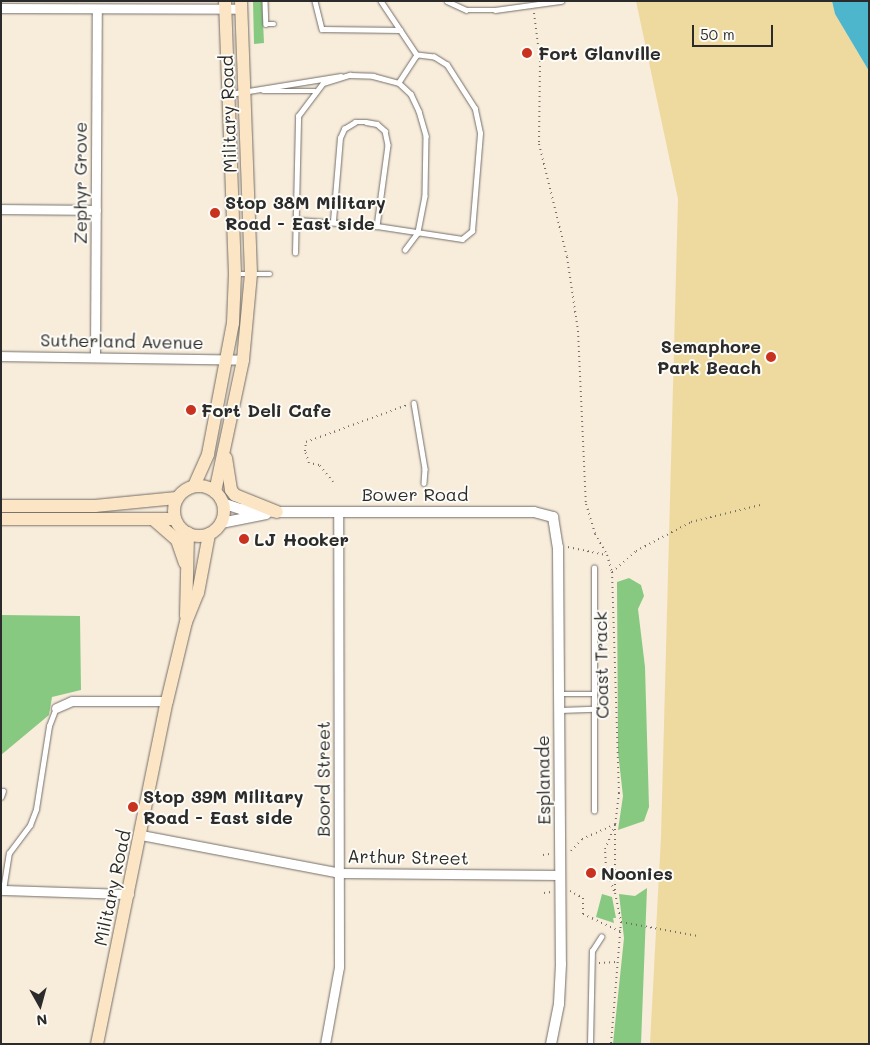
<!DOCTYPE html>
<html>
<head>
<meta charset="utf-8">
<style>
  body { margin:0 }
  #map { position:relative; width:870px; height:1045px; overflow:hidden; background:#f8ecdb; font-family:Mali,sans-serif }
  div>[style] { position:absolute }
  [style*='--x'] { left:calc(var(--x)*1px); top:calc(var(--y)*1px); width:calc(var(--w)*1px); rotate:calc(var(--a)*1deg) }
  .green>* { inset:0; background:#87c981 }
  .sand>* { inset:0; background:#eeda9e }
  .water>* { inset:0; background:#4eb6cc }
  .path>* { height:2px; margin-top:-1px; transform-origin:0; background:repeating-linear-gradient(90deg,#736f69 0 1px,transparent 0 5px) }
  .roads { filter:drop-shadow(0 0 1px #736f69) drop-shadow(0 0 1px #736f69) }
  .service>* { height:4.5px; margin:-2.25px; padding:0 2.25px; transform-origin:2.25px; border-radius:2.25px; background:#fff }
  .minor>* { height:9px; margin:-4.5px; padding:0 4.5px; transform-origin:4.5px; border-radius:4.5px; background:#fff }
  .tertiary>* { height:10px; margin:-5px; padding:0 5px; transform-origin:5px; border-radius:5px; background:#fff }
  .secondary>* { height:12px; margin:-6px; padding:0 6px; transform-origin:6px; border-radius:6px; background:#fce5c4 }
  .secondary>.ring { margin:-6px; padding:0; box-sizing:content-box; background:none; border:12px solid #fce5c4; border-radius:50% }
  .dots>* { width:14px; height:14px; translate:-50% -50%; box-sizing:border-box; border:2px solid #fdfcf7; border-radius:50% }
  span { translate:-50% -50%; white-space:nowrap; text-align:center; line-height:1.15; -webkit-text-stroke:4px #fdfcf7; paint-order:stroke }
  .poi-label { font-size:18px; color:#2b2b2b; font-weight:700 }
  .left { translate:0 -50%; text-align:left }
  .right { translate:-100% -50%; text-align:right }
  .street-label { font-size:18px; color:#2b2b2b }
  .frame { position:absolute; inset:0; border:2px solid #2b2b2b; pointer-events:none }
  .north { position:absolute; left:15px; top:980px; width:50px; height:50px; -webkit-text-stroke:4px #fdfcf7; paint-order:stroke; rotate:173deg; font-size:14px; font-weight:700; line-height:20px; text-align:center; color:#2b2b2b }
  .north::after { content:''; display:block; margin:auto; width:18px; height:22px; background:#2b2b2b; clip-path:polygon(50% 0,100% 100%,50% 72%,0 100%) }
  .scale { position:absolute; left:692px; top:25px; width:81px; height:22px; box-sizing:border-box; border:2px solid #2b2b2b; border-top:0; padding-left:6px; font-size:15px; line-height:18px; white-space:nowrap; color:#2b2b2b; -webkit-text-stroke:4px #fdfcf7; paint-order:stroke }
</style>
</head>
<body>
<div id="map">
  <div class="green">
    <i style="clip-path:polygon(253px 1px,262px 1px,264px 43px,254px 44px)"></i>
    <i style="clip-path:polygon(629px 578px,641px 585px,644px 596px,638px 609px,645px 667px,649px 807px,644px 821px,618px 830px,623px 796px,618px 752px,617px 582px)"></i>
    <i style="clip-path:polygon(1px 615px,80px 616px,81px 690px,52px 697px,49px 715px,1px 755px)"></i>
    <i style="clip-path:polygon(647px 888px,641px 1044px,613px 1044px,624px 938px,619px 894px,635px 896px)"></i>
    <i style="clip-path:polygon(602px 894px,612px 897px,616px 918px,613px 918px,614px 923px,596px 917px)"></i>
  </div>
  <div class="sand">
    <i style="clip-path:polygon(636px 1px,832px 1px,835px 14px,869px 71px,869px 1044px,650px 1044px,661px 837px,678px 199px)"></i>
  </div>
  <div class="water">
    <i style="clip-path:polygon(832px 1px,869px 1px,869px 71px,835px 14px)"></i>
  </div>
  <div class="path">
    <i style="--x:534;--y:13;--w:48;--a:82.9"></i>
    <i style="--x:540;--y:61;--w:83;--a:90.7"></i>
    <i style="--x:539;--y:144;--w:116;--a:76.1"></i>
    <i style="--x:567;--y:257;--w:75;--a:81.5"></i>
    <i style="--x:578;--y:331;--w:173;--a:87.4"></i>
    <i style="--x:586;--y:504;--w:31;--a:73"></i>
    <i style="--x:595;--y:534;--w:24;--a:60"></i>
    <i style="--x:333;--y:482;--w:22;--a:-129"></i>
    <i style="--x:319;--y:465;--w:10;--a:-169"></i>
    <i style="--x:309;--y:463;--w:13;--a:-108"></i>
    <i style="--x:305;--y:451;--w:9;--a:-84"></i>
    <i style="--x:306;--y:442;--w:108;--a:-20.1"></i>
    <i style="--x:568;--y:547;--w:40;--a:12"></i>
    <i style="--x:607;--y:555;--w:18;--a:74"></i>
    <i style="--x:612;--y:572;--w:221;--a:88.2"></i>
    <i style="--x:619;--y:793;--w:31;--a:97"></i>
    <i style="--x:615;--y:824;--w:69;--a:90"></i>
    <i style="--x:615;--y:893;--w:30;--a:78"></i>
    <i style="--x:621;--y:922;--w:122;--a:94.7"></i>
    <i style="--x:612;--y:572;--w:32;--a:-41"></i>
    <i style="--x:636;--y:551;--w:62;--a:-27.8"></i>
    <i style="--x:691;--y:522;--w:71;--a:-13.8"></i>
    <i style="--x:571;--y:851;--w:16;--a:-47"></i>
    <i style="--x:582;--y:839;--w:36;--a:-24"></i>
    <i style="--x:543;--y:855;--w:6;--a:-9"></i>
    <i style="--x:570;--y:891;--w:15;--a:28"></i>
    <i style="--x:583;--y:898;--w:16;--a:90"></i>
    <i style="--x:583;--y:914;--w:42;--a:25.3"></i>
    <i style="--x:614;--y:891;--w:24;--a:-109"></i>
    <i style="--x:606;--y:868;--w:19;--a:-93"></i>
    <i style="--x:605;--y:849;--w:26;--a:-67"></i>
    <i style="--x:544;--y:893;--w:7;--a:-8"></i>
    <i style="--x:621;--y:922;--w:78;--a:10.3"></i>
    <i style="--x:599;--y:963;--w:17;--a:-3"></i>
  </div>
  <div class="roads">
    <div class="service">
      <i style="--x:265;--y:1;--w:23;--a:88"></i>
      <i style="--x:266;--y:24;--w:8;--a:0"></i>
      <i style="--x:315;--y:1;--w:29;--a:76"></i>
      <i style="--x:322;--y:29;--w:78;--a:0.7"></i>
      <i style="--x:381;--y:1;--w:65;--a:56.3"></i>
      <i style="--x:447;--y:1;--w:21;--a:25"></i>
      <i style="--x:466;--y:10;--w:29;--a:0"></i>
      <i style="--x:495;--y:10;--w:67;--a:-7.8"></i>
      <i style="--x:263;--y:91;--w:52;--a:0"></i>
      <i style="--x:230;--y:94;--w:112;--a:-9.2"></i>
      <i style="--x:298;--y:220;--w:79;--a:4.3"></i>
      <i style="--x:377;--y:226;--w:86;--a:8.7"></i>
      <i style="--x:462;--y:239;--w:13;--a:-39"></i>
      <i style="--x:472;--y:231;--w:98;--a:-85.3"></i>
      <i style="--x:480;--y:133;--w:25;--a:-102"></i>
      <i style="--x:475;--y:109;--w:52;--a:-122.5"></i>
      <i style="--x:447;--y:65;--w:15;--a:-148"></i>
      <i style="--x:434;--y:57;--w:17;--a:-173"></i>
      <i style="--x:417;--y:55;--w:33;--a:123"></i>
      <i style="--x:333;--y:221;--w:83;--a:-85.2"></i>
      <i style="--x:340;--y:138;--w:10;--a:-66"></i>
      <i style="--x:344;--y:129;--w:13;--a:-32"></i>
      <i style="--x:355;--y:122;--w:11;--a:0"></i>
      <i style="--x:366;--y:122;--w:11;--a:10"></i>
      <i style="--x:377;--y:124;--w:11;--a:41"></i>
      <i style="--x:385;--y:131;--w:14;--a:78"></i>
      <i style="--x:388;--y:145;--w:82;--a:97.7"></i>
      <i style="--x:295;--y:253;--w:137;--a:-88.7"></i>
      <i style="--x:298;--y:116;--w:41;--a:-52.9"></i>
      <i style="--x:323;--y:83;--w:28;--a:-17"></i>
      <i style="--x:350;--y:75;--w:23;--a:2"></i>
      <i style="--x:373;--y:76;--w:27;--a:15"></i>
      <i style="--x:399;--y:83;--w:16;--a:43"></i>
      <i style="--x:411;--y:94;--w:19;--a:65"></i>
      <i style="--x:419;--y:111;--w:26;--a:74"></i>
      <i style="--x:426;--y:136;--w:60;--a:91"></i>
      <i style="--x:425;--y:196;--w:38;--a:101"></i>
      <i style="--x:418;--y:233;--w:21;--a:127"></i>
      <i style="--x:237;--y:274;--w:33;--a:0"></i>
      <i style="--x:414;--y:403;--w:67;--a:80.5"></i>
      <i style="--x:425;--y:469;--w:14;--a:94"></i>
      <i style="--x:560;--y:694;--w:34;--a:0"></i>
      <i style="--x:560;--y:710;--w:34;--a:-2"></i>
      <i style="--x:1;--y:797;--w:6;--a:-72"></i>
      <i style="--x:594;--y:811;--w:243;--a:-90"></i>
      <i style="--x:3;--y:890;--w:37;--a:-81"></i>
      <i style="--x:9;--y:853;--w:35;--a:-53"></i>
      <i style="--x:30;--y:825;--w:17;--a:-69"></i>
      <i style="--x:36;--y:809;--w:84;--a:-81.1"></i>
      <i style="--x:49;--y:726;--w:19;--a:-69"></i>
      <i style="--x:590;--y:1044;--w:93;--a:-88.8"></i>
      <i style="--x:592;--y:951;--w:17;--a:-57"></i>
    </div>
    <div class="minor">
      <i style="--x:1;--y:8;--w:240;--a:0.2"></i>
      <i style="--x:1;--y:209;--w:95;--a:0.6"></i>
      <i style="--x:1;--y:356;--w:242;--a:0.9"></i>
      <i style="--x:95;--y:357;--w:348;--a:-89.7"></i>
      <i style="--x:56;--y:708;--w:17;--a:-24"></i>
      <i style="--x:72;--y:701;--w:95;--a:0"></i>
      <i style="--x:141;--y:835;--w:203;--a:10.8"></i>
      <i style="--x:340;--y:873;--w:220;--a:0.5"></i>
      <i style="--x:1;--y:890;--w:128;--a:1.8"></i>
      <i style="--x:325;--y:1044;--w:78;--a:-79.7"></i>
      <i style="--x:339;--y:967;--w:455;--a:-90.1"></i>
    </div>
    <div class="tertiary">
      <i style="--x:222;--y:503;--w:20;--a:18"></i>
      <i style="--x:241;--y:509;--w:36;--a:5"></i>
      <i style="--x:277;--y:512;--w:257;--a:0"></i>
      <i style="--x:534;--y:512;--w:20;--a:15"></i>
      <i style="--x:553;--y:517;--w:30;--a:81"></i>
      <i style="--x:558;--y:547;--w:417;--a:89.6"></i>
      <i style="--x:561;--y:964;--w:40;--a:92.9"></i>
      <i style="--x:559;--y:1004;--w:41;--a:101.3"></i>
      <i style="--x:221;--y:523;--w:46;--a:-11.3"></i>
    </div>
    <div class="secondary">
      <i style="--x:226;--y:458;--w:32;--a:81"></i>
      <i style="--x:231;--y:490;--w:6;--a:51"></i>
      <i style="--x:235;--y:495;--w:45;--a:22"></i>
      <i style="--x:194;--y:486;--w:35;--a:-66"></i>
      <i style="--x:208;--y:454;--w:133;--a:-79.2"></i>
      <i style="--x:233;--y:323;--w:49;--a:-87.7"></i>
      <i style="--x:235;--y:274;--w:273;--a:-92.1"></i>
      <i class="ring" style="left:174px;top:486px;width:38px;height:38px"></i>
      <i style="--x:215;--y:492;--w:135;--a:-78"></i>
      <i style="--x:243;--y:360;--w:86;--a:-84.7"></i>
      <i style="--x:251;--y:274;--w:273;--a:-92.1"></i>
      <i style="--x:1;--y:506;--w:94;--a:0"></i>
      <i style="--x:95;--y:506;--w:82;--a:-5.6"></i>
      <i style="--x:1;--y:519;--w:174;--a:0"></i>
      <i style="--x:154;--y:520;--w:30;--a:41"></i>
      <i style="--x:177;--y:540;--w:24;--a:71"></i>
      <i style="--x:186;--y:616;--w:83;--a:-88.6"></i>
      <i style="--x:97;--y:1044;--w:350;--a:-78.5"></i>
      <i style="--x:167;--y:701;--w:81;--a:-76.5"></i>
      <i style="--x:186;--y:622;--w:31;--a:-68"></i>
      <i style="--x:198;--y:593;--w:60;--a:-79.4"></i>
    </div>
  </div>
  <div class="dots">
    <i style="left:527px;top:53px;background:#c8321e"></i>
    <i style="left:215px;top:213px;background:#c8321e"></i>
    <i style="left:771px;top:357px;background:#c8321e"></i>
    <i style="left:191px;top:410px;background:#c8321e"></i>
    <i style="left:244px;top:539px;background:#c8321e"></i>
    <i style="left:133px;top:807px;background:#c8321e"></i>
    <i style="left:591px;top:873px;background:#c8321e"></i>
  </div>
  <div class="poi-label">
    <span class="left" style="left:538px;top:53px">Fort Glanville</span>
    <span class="left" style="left:225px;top:213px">Stop 38M Military<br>Road - East side</span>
    <span class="right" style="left:761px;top:357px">Semaphore<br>Park Beach</span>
    <span class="left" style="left:201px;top:410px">Fort Deli Cafe</span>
    <span class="left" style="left:254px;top:539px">LJ Hooker</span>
    <span class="left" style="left:143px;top:807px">Stop 39M Military<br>Road - East side</span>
    <span class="left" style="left:601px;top:873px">Noonies</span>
  </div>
  <div class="street-label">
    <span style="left:228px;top:114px;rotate:-92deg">Military Road</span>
    <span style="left:80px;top:183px;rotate:-90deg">Zephyr Grove</span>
    <span style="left:122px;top:341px;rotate:1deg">Sutherland Avenue</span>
    <span style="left:415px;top:494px">Bower Road</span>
    <span style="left:601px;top:665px;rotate:-91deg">Coast Track</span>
    <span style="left:323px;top:779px;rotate:-90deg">Boord Street</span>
    <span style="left:543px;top:780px;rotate:-91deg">Esplanade</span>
    <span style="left:408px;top:857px;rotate:1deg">Arthur Street</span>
    <span style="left:112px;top:888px;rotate:-78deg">Military Road</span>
  </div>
  <div class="frame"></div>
  <div class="north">N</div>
  <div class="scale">50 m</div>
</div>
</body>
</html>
